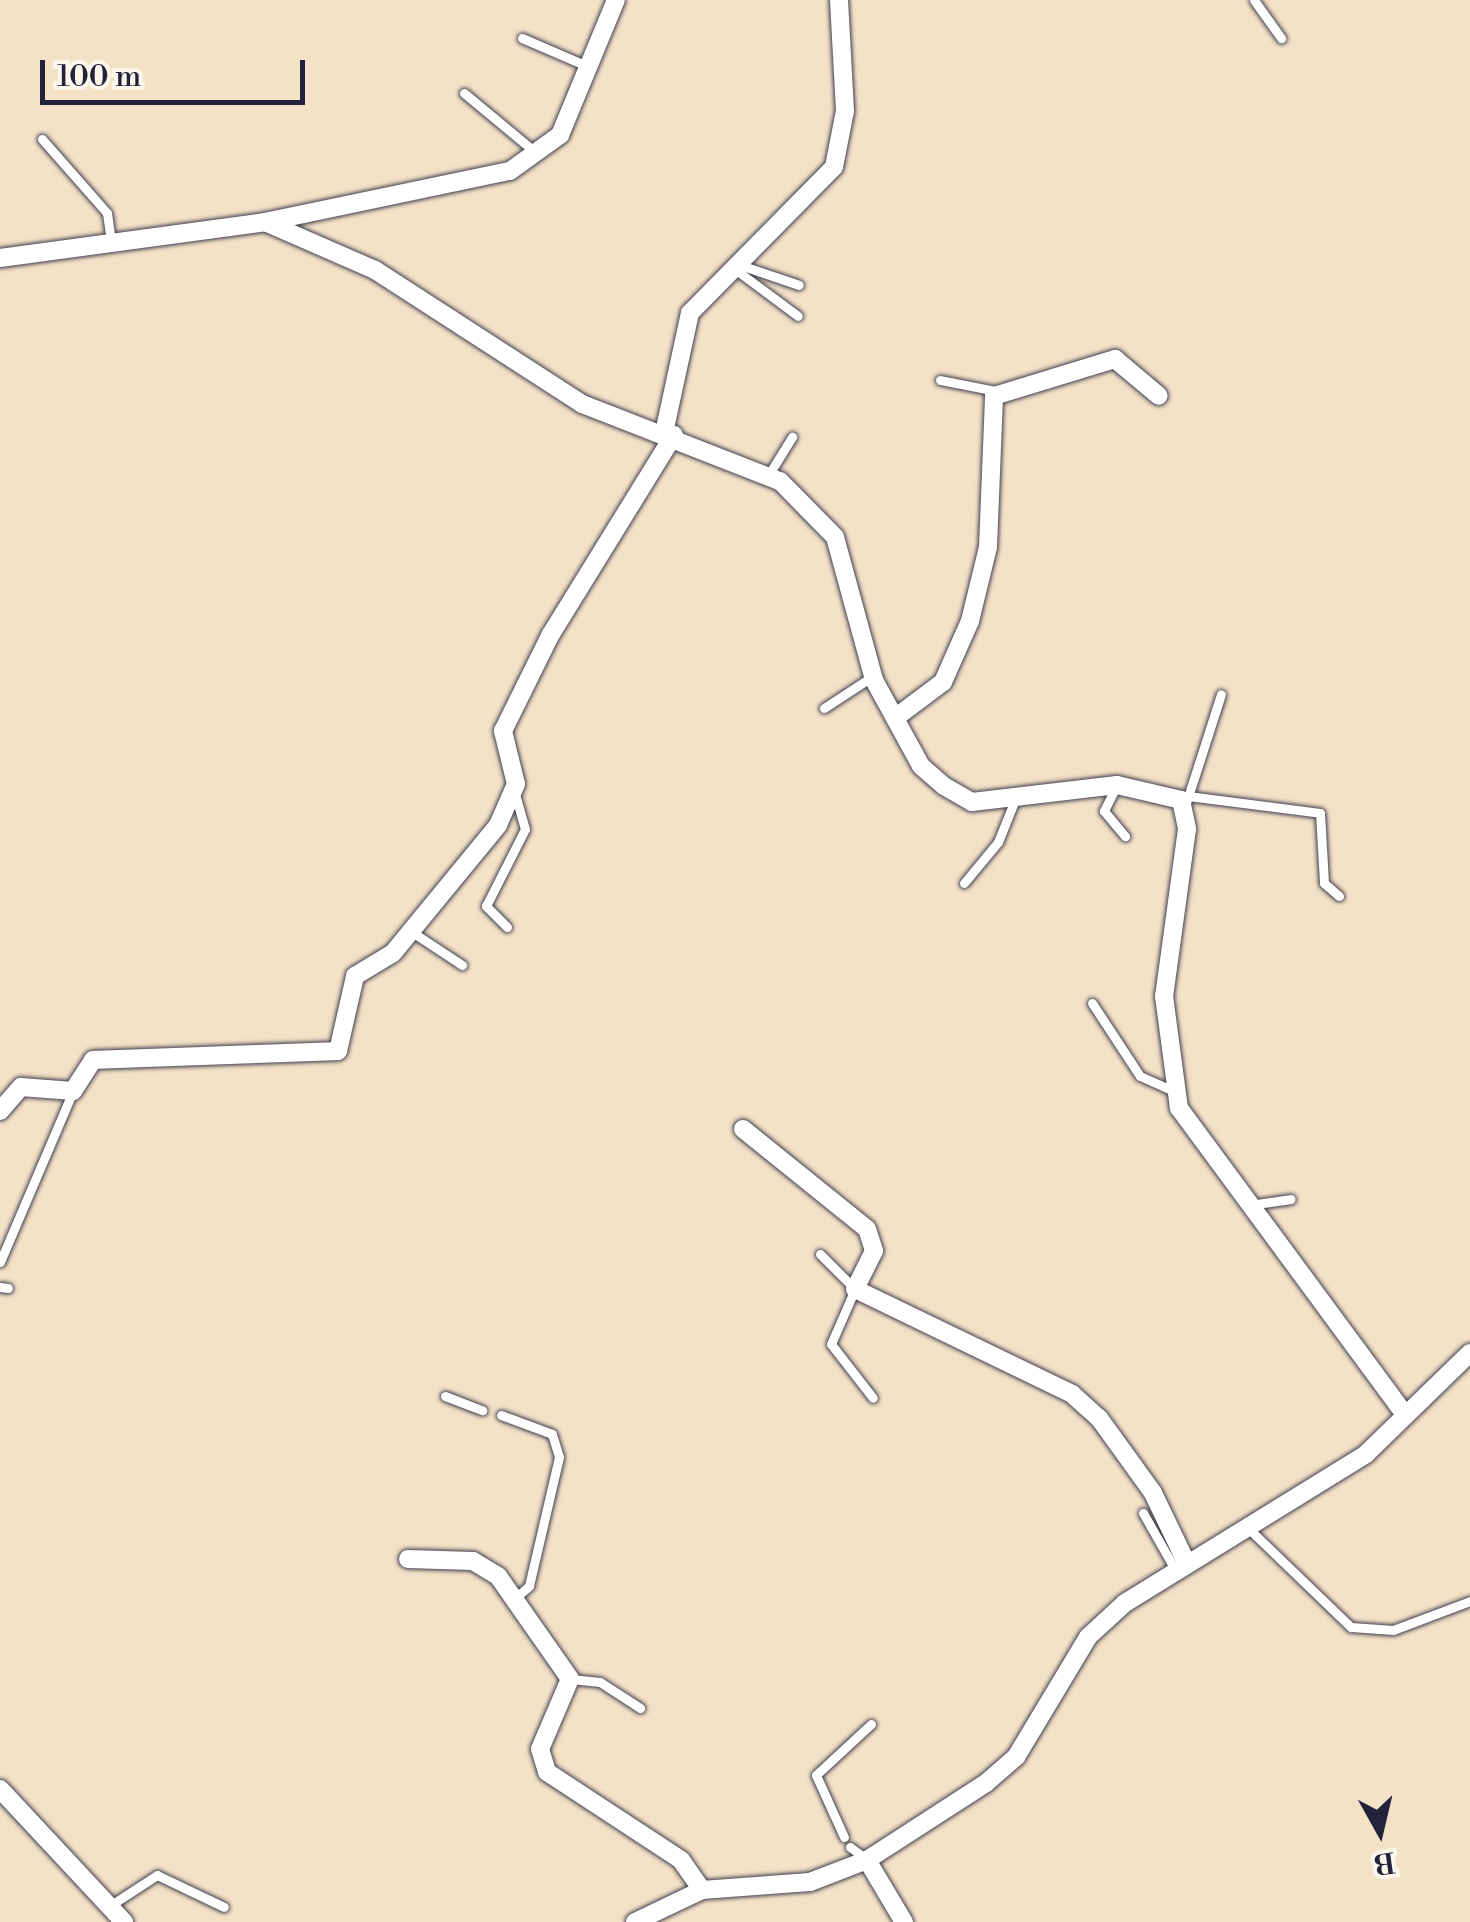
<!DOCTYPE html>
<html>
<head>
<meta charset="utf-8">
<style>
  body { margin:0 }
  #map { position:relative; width:1470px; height:1922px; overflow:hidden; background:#f4e2c7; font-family:"Libre Bodoni",serif }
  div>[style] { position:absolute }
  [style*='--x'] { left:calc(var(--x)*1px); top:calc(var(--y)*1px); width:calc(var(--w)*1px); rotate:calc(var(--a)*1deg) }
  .roads { filter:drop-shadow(0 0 2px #423f50) drop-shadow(0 0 2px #423f50) }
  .service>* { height:9px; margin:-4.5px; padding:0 4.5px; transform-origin:4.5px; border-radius:4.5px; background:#fff }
  .minor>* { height:18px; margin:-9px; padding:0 9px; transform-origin:9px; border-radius:9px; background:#fff }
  span { translate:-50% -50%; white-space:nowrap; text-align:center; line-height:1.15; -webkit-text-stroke:8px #fbf7ec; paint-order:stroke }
  .north { position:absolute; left:1330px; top:1782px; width:100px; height:100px; -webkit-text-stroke:8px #fbf7ec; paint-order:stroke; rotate:172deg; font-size:28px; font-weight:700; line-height:40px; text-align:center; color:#22223b }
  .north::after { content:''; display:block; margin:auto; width:35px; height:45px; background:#22223b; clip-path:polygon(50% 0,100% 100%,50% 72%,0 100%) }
  .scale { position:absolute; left:40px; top:60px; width:265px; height:45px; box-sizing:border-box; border:5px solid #22223b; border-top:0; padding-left:12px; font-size:30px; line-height:35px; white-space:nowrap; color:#22223b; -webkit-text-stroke:8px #fbf7ec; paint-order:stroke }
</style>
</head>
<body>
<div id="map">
  <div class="roads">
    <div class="service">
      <i style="--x:1254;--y:0;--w:47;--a:54.6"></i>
      <i style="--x:522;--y:38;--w:73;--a:23.4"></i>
      <i style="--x:464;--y:93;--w:92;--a:39.7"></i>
      <i style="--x:42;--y:139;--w:98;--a:48.7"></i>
      <i style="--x:107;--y:213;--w:30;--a:82"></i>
      <i style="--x:740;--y:265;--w:62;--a:18.7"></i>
      <i style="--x:736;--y:270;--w:77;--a:36.6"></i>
      <i style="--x:940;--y:380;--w:57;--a:11.1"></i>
      <i style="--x:769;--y:474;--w:44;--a:-58.1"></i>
      <i style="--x:824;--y:708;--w:59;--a:-33.1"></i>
      <i style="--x:1116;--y:787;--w:27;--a:117"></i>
      <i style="--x:1104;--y:811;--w:33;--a:50"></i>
      <i style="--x:1188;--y:796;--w:133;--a:7.3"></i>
      <i style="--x:1320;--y:813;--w:70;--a:86.7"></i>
      <i style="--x:1324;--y:883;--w:20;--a:41"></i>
      <i style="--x:1187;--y:800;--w:111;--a:-72.2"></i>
      <i style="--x:964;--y:883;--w:53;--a:-50.3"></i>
      <i style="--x:998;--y:842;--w:43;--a:-68.2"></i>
      <i style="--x:507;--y:927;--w:30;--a:-135"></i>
      <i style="--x:486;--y:906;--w:86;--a:-63.1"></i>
      <i style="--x:525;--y:829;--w:40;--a:-106"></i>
      <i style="--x:412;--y:932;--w:60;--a:33.4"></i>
      <i style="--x:1092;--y:1003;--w:87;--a:56.7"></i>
      <i style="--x:1140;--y:1076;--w:36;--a:24"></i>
      <i style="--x:1249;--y:1205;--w:42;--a:-8.1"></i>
      <i style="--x:820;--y:1254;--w:49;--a:45"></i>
      <i style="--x:855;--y:1289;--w:60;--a:113.6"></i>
      <i style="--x:831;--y:1344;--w:68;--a:52.1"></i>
      <i style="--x:0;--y:1262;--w:186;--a:-66.9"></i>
      <i style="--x:0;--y:1287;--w:8;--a:7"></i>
      <i style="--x:445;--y:1396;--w:40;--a:21"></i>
      <i style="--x:501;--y:1415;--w:54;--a:20.4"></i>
      <i style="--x:552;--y:1434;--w:24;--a:73"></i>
      <i style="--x:559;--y:1457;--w:132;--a:103.1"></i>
      <i style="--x:529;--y:1586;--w:21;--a:139"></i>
      <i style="--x:1143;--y:1513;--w:67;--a:60.4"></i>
      <i style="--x:1248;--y:1528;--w:143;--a:43.9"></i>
      <i style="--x:1351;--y:1627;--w:42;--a:4.1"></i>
      <i style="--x:1393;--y:1630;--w:82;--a:-20.6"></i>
      <i style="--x:571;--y:1679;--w:29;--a:6"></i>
      <i style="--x:600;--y:1682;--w:48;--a:33"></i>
      <i style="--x:844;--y:1837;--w:68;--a:-114.3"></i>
      <i style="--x:816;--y:1775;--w:75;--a:-42.8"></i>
      <i style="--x:850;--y:1847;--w:21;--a:37"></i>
      <i style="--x:111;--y:1905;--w:55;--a:-33.1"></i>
      <i style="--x:157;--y:1875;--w:74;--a:25.5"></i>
    </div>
    <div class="minor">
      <i style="--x:265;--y:222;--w:120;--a:23.6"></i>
      <i style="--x:375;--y:270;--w:247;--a:32.9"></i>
      <i style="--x:582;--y:404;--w:212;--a:21.3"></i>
      <i style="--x:780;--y:481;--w:78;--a:45.5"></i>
      <i style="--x:835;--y:537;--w:148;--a:74.7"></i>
      <i style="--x:874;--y:680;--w:98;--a:61.3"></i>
      <i style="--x:921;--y:766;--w:30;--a:41"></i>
      <i style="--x:944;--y:786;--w:32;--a:30"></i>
      <i style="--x:972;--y:802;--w:146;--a:-6.7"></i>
      <i style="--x:1117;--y:785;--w:66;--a:13.2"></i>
      <i style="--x:1181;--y:800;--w:30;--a:78"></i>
      <i style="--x:1187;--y:829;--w:169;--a:97.8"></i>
      <i style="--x:1164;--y:996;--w:113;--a:82.4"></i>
      <i style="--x:1179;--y:1108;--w:379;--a:53.6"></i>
      <i style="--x:0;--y:258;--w:267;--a:-7.7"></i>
      <i style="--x:265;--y:222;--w:250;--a:-11.8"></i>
      <i style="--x:510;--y:171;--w:62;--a:-35.8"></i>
      <i style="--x:560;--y:135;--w:146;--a:-67.5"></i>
      <i style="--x:664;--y:433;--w:123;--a:-77.8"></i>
      <i style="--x:690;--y:313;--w:205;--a:-45.4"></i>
      <i style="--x:834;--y:167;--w:57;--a:-78.9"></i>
      <i style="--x:845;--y:111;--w:111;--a:-93.1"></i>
      <i style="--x:895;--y:718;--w:60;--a:-36.9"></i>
      <i style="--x:943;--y:682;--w:67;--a:-66.1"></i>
      <i style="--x:970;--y:621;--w:76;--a:-76.3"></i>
      <i style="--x:988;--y:547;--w:151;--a:-87.7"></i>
      <i style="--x:994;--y:396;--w:127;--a:-17"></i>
      <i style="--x:1115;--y:359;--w:57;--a:40.1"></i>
      <i style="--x:0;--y:1111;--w:32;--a:-49"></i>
      <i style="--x:21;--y:1087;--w:52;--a:4.4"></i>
      <i style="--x:73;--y:1091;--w:37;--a:-57"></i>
      <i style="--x:93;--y:1060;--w:245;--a:-2.1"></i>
      <i style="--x:338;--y:1051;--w:77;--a:-77.2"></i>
      <i style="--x:355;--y:976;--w:44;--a:-31.2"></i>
      <i style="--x:393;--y:953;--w:166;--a:-50.6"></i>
      <i style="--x:498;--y:825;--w:45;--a:-66.3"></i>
      <i style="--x:516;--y:784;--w:55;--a:-103.8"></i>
      <i style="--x:503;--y:731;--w:108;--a:-63.7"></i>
      <i style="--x:551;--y:634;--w:234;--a:-58.3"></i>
      <i style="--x:743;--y:1129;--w:159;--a:38.9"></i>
      <i style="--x:867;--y:1229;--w:23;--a:72"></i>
      <i style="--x:874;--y:1251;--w:42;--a:116.6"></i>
      <i style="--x:855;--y:1289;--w:241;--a:25.8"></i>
      <i style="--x:1072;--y:1394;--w:36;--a:42"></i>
      <i style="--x:1099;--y:1418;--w:92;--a:54.2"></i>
      <i style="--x:1153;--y:1493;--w:79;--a:64.4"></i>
      <i style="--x:408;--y:1559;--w:65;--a:1.8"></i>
      <i style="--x:473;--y:1561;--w:29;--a:31"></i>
      <i style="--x:498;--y:1576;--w:126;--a:55"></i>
      <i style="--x:570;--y:1679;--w:76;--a:113.2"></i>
      <i style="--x:540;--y:1749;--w:24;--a:73"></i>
      <i style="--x:547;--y:1772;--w:160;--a:33.3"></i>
      <i style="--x:681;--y:1860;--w:37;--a:55"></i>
      <i style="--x:0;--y:1789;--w:182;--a:47"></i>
      <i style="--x:867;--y:1860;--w:72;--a:59.2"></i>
      <i style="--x:635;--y:1922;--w:74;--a:-25.5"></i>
      <i style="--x:702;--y:1890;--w:108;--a:-4.2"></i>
      <i style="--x:810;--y:1882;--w:61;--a:-21.1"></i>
      <i style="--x:867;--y:1860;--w:142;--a:-32.9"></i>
      <i style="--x:986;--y:1783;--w:40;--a:-41"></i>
      <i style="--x:1016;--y:1757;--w:140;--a:-59"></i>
      <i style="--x:1088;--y:1637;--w:50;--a:-42.6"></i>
      <i style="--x:1125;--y:1603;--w:283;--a:-31.7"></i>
      <i style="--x:1366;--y:1454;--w:145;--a:-44.2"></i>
    </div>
  </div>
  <div class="north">B</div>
  <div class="scale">100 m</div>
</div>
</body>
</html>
